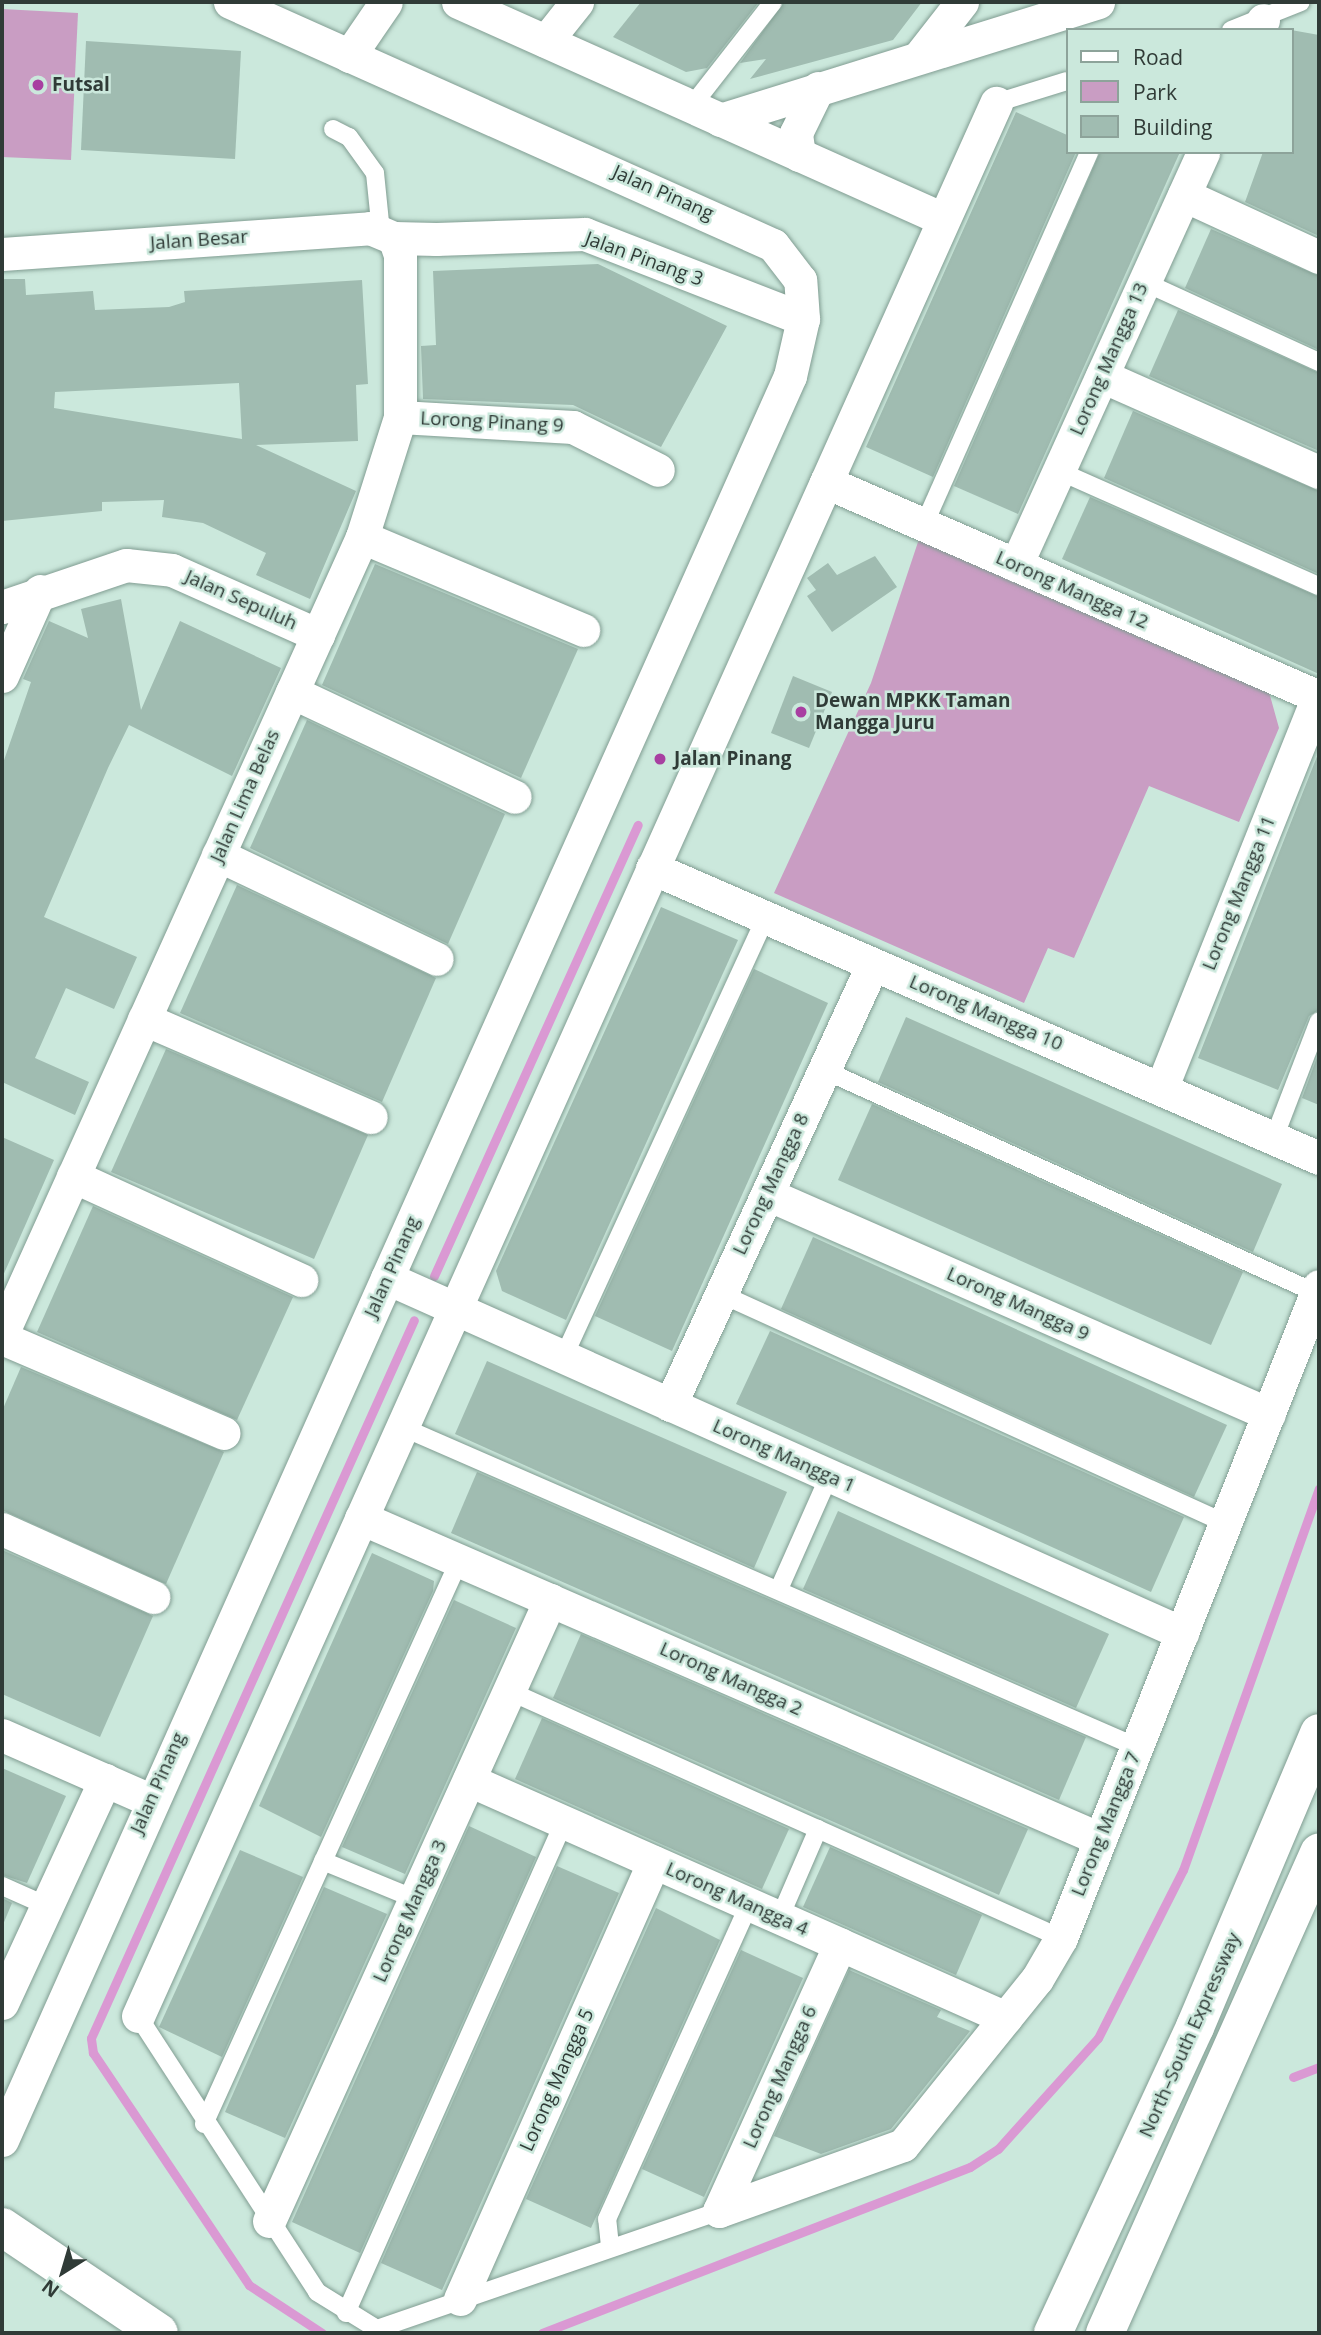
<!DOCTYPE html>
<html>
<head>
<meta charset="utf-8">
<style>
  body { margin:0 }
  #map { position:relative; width:1321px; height:2335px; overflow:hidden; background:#cbe8dc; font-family:"Open Sans",sans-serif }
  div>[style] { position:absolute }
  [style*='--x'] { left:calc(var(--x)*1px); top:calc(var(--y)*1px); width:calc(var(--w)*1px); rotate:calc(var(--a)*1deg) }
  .green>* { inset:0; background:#c99dc3 }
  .stream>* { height:9px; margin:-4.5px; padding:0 4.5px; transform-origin:4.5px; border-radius:4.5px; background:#da99d3 }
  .building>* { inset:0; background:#a0bcb1 }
  .roads { filter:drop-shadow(0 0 2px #819d92) drop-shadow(0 0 2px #819d92) }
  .lane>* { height:18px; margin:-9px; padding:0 9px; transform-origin:9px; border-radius:9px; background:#fff }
  .street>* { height:33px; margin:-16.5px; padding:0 16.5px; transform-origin:16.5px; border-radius:16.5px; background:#fff }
  .primary>* { height:38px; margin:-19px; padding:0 19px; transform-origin:19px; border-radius:19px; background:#fff }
  .highway>* { height:38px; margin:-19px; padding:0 19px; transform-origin:19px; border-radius:19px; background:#fff }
  .dots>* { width:19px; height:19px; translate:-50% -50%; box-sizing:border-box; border:4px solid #cbe8dc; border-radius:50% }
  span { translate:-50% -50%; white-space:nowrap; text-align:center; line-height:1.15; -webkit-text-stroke:5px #cbe8dc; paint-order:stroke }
  .poi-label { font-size:19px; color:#303b37; font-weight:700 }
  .left { translate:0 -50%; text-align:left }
  .street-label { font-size:19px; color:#303b37 }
  .frame { position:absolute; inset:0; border:4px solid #303b37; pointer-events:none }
  .legend { position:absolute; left:1066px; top:28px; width:228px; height:126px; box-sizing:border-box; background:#cbe8dc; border:2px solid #8da39a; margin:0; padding:9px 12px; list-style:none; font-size:21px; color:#303b37 }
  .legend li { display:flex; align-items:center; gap:14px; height:35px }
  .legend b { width:35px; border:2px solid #8da39a }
  .north { position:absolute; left:28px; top:2237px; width:70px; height:70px; -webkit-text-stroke:5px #cbe8dc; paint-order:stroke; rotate:217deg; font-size:19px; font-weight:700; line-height:28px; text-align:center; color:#303b37 }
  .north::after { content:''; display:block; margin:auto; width:24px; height:32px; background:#303b37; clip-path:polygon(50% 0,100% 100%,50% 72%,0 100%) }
</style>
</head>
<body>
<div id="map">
  <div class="green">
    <i style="clip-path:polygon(2px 9px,78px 13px,71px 160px,2px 157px)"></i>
    <i style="clip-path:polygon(919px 539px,1269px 692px,1279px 728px,1239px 822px,1149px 786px,1074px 958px,1048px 948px,1024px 1003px,774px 893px,871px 683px)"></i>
  </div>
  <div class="stream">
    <i style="--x:434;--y:1276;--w:495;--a:-65.7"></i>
    <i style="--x:1293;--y:2077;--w:28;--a:-21"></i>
    <i style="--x:322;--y:2333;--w:87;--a:-146.7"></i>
    <i style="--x:249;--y:2285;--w:280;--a:-123.9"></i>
    <i style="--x:93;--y:2053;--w:15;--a:-98"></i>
    <i style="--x:91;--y:2038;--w:787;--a:-65.78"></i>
    <i style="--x:542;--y:2333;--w:459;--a:-21.2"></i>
    <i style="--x:970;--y:2167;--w:33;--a:-33"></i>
    <i style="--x:998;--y:2149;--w:149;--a:-48"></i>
    <i style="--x:1098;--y:2038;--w:188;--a:-63.2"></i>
    <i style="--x:1183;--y:1870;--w:405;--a:-70.4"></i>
  </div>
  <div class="building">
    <i style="clip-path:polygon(641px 2px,759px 2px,707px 68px,686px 72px,613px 37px)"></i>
    <i style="clip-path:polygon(784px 2px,922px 2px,893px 40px,750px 79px,766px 59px,740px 63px)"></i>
    <i style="clip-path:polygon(1291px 30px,1319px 35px,1319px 236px,1245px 202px,1263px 152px,1291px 152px)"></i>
    <i style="clip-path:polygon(86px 41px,241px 51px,235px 159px,81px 150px)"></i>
    <i style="clip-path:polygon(1016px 112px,1067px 135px,1067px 152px,1076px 152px,933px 477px,866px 447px)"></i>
    <i style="clip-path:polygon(1100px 152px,1180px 152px,1018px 514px,954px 486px)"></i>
    <i style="clip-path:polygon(1211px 229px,1319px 276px,1319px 350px,1185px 288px)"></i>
    <i style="clip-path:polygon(598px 264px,727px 326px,661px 447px,573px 405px,423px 399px,421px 346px,436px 345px,433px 271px)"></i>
    <i style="clip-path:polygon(evenodd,2px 279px,25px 279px,26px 295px,93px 291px,95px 310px,169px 307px,185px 302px,184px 291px,362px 280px,368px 384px,356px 385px,358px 441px,256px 445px,356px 491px,310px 599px,256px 575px,266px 553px,203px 523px,162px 517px,164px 500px,102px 502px,102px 511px,2px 521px,2px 279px,239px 383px,242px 439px,54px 408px,55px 392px,239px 383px)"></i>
    <i style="clip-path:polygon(1178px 310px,1319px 373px,1319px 451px,1149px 376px)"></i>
    <i style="clip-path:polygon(1133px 411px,1319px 491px,1319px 574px,1104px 478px)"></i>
    <i style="clip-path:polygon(1090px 497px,1319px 597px,1319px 674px,1062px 559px)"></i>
    <i style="clip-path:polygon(875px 556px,897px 587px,832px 632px,807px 596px,816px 590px,807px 578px,828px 563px,837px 575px)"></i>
    <i style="clip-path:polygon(375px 564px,578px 649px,521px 778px,322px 685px)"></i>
    <i style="clip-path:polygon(121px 599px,141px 710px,180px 621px,281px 668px,232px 776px,129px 725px,108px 768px,44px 917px,137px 957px,114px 1009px,66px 988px,35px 1058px,89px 1082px,75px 1115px,2px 1082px,2px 766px,31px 682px,23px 679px,49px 621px,88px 638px,81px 609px)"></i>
    <i style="clip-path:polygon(793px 676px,832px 692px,809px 748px,771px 733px)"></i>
    <i style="clip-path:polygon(307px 720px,505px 814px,448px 944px,250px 848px)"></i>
    <i style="clip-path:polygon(1318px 754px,1319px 1010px,1309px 1016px,1278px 1090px,1198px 1058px)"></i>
    <i style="clip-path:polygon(237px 885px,436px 978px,382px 1102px,180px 1013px)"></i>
    <i style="clip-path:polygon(661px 907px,738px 940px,566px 1320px,502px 1291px,496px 1271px)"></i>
    <i style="clip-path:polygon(754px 969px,828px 1003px,672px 1351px,595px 1316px)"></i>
    <i style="clip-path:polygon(906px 1017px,1282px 1184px,1253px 1252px,878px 1082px)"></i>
    <i style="clip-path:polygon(166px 1049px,368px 1135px,314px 1259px,111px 1172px)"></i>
    <i style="clip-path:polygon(1319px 1052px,1319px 1105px,1302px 1098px)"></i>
    <i style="clip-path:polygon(872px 1104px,1243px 1272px,1211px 1345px,838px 1180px)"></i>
    <i style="clip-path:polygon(2px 1137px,54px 1160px,2px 1278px)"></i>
    <i style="clip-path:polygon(93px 1206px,293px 1297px,237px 1420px,37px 1332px)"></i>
    <i style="clip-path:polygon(813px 1237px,1227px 1425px,1194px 1497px,781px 1309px)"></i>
    <i style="clip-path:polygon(770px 1331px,1184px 1517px,1151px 1592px,736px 1404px)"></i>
    <i style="clip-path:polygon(487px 1361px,787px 1492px,754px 1568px,455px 1434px)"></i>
    <i style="clip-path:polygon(21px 1367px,224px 1452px,166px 1584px,2px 1510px,2px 1411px)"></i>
    <i style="clip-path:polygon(477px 1472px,1086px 1737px,1059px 1800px,451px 1533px)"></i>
    <i style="clip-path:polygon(838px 1511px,1109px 1634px,1076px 1708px,803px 1589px)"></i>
    <i style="clip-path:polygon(2px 1550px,153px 1616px,100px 1737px,2px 1694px)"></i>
    <i style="clip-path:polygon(372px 1553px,434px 1581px,433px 1591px,321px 1837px,259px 1806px)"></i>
    <i style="clip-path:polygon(454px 1600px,516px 1628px,405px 1874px,342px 1847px)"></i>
    <i style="clip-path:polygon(581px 1634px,1028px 1829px,999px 1895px,553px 1698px)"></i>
    <i style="clip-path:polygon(542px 1718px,789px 1829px,762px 1889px,515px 1779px)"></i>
    <i style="clip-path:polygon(2px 1768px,66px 1796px,27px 1883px,2px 1875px)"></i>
    <i style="clip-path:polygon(469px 1826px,536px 1857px,360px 2253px,292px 2222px)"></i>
    <i style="clip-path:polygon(830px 1847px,982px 1915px,956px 1975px,803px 1907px)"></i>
    <i style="clip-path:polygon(240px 1850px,303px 1877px,222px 2057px,159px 2027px)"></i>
    <i style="clip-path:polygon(557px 1866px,619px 1893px,442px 2290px,381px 2263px)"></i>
    <i style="clip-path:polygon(324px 1887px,387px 1914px,285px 2138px,225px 2112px)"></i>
    <i style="clip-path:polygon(2px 1898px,12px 1903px,2px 1927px)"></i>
    <i style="clip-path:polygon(656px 1908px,720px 1940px,591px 2228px,526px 2199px)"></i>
    <i style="clip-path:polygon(741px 1950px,803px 1978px,704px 2197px,642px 2169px)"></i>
    <i style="clip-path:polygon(849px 1970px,941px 2010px,937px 2017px,970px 2031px,891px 2129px,821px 2154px,774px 2136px)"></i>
  </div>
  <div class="roads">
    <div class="lane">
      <i style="--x:1231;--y:30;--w:75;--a:-21.8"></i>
      <i style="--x:996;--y:103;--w:74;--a:-17.2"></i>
      <i style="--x:691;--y:107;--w:133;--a:-52"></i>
      <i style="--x:333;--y:129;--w:18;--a:27"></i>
      <i style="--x:349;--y:137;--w:44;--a:54.2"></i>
      <i style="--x:375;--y:173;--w:59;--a:84.2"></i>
      <i style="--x:1144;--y:282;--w:192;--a:24.6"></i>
      <i style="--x:1059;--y:471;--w:284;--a:23.9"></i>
      <i style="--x:924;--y:525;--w:408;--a:-66.1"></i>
      <i style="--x:824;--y:1070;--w:540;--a:24.38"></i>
      <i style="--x:1274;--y:1138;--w:125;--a:-69"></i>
      <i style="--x:721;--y:1294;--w:554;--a:24.44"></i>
      <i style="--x:564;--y:1356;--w:483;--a:-65.3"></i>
      <i style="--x:402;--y:1427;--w:802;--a:23.53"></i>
      <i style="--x:779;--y:1589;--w:124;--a:-66.1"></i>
      <i style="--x:509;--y:1691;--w:605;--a:24.11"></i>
      <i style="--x:323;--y:1861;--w:100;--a:22.4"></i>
      <i style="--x:2;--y:1886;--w:49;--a:24"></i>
      <i style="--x:780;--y:1917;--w:96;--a:-66.6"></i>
      <i style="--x:138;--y:2016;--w:329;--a:57"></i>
      <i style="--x:317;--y:2292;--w:70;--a:31.7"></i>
      <i style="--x:377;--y:2329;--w:362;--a:-19"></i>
      <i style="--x:204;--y:2124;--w:618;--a:-65.63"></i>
      <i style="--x:610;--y:2246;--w:27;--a:-96"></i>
      <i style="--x:607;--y:2219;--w:346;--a:-65.7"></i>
      <i style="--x:346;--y:2313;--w:537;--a:-66.06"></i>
    </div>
    <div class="street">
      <i style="--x:458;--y:2;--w:531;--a:24.1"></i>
      <i style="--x:1258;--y:30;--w:11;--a:-63"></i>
      <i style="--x:546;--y:41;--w:50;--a:-51.5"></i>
      <i style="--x:349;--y:56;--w:65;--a:-55.6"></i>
      <i style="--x:919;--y:57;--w:70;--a:-52"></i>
      <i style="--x:720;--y:120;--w:396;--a:-17.3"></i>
      <i style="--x:799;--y:155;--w:22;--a:-98"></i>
      <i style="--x:796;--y:133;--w:50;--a:-63.9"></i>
      <i style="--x:1184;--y:195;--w:149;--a:24.7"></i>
      <i style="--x:2;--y:254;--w:369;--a:-4"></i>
      <i style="--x:370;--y:228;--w:26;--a:23"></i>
      <i style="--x:394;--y:238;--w:42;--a:1.4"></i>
      <i style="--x:436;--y:239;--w:149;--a:-1.9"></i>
      <i style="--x:585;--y:234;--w:234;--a:21.3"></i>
      <i style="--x:1102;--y:376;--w:237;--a:23.9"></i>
      <i style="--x:400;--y:417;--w:173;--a:3.3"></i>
      <i style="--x:573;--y:427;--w:95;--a:26.8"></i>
      <i style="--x:826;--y:482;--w:538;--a:23.56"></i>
      <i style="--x:362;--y:537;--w:240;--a:22.8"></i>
      <i style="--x:1016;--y:565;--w:453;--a:-65.6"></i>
      <i style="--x:2;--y:607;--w:131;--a:-18.7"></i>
      <i style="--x:126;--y:565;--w:46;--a:6.2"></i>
      <i style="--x:172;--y:570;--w:160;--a:24"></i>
      <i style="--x:2;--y:676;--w:93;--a:-65.9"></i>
      <i style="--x:292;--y:692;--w:246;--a:25.2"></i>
      <i style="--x:218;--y:855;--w:242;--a:25.4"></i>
      <i style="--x:652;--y:868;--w:727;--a:23.5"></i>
      <i style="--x:144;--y:1019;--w:247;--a:23.4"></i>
      <i style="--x:1161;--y:1089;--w:422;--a:-68.2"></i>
      <i style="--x:73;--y:1176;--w:251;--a:24.5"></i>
      <i style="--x:767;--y:1194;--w:548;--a:23.67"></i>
      <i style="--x:387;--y:1278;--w:871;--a:24.06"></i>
      <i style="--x:2;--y:1334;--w:875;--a:-65.69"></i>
      <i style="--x:362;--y:537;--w:126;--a:-72.4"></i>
      <i style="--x:400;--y:417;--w:162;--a:-90"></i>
      <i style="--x:400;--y:255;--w:18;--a:-109"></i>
      <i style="--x:2;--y:1338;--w:241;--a:23.2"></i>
      <i style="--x:670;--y:1405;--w:485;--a:-65.3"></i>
      <i style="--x:361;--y:1518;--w:806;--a:23.48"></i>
      <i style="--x:2;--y:1529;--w:166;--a:24.2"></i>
      <i style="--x:2;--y:1735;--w:162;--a:23.7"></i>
      <i style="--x:469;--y:1780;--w:587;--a:23.9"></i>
      <i style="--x:2;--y:2003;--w:246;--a:-65.2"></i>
      <i style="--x:138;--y:2016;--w:2097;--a:-65.84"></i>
      <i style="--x:2;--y:2140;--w:1932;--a:-65.93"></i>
      <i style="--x:790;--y:376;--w:58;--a:-77.2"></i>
      <i style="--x:803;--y:319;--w:39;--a:-94"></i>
      <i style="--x:800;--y:280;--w:44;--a:-127.6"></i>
      <i style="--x:773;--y:245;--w:595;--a:-155.89"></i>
      <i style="--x:719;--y:2211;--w:195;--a:-19.7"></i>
      <i style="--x:903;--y:2145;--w:213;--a:-51.1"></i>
      <i style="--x:1037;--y:1979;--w:48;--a:-59.7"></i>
      <i style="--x:1061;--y:1938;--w:701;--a:-68.41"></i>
      <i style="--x:719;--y:2211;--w:293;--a:-65.6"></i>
      <i style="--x:269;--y:2221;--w:682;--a:-65.65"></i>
      <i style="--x:460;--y:2299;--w:478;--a:-66.1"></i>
    </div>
    <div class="primary">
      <i style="--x:2;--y:2227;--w:189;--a:34"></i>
    </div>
    <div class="highway">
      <i style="--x:1053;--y:2333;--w:337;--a:-65.1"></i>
      <i style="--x:1195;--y:2027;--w:319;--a:-67.1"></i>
      <i style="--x:1105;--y:2333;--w:526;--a:-65.97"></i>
    </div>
  </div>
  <div class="dots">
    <i style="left:38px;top:85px;background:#a83fa1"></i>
    <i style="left:801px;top:712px;background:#a83fa1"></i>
    <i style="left:660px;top:759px;background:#a83fa1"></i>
  </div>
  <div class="poi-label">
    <span class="left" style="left:52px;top:85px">Futsal</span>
    <span class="left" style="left:815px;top:712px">Dewan MPKK Taman<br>Mangga Juru</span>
    <span class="left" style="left:674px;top:759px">Jalan Pinang</span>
  </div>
  <div class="street-label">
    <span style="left:663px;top:193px;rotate:24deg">Jalan Pinang</span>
    <span style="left:199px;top:240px;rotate:-4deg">Jalan Besar</span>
    <span style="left:644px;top:259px;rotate:20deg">Jalan Pinang 3</span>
    <span style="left:1109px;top:359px;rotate:-66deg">Lorong Mangga 13</span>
    <span style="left:492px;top:422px;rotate:3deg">Lorong Pinang 9</span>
    <span style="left:1072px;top:590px;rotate:24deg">Lorong Mangga 12</span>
    <span style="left:241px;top:600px;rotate:24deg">Jalan Sepuluh</span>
    <span style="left:245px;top:796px;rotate:-66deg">Jalan Lima Belas</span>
    <span style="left:1239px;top:893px;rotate:-68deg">Lorong Mangga 11</span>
    <span style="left:986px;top:1013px;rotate:23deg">Lorong Mangga 10</span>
    <span style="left:771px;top:1184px;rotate:-65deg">Lorong Mangga 8</span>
    <span style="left:392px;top:1267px;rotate:-66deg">Jalan Pinang</span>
    <span style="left:1018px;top:1304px;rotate:24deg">Lorong Mangga 9</span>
    <span style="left:784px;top:1456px;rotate:24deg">Lorong Mangga 1</span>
    <span style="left:731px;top:1679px;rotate:24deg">Lorong Mangga 2</span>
    <span style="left:158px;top:1783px;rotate:-66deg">Jalan Pinang</span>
    <span style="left:1106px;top:1824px;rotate:-68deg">Lorong Mangga 7</span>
    <span style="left:737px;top:1899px;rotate:24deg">Lorong Mangga 4</span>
    <span style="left:410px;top:1911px;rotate:-66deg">Lorong Mangga 3</span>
    <span style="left:1190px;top:2035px;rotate:-66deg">North–South Expressway</span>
    <span style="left:780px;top:2077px;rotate:-66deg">Lorong Mangga 6</span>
    <span style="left:557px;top:2080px;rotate:-66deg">Lorong Mangga 5</span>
  </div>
  <div class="frame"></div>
  <ul class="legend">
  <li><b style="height:9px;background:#fff"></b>Road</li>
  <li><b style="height:19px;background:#c99dc3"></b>Park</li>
  <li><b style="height:19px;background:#a0bcb1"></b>Building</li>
  </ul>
  <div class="north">N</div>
</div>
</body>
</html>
